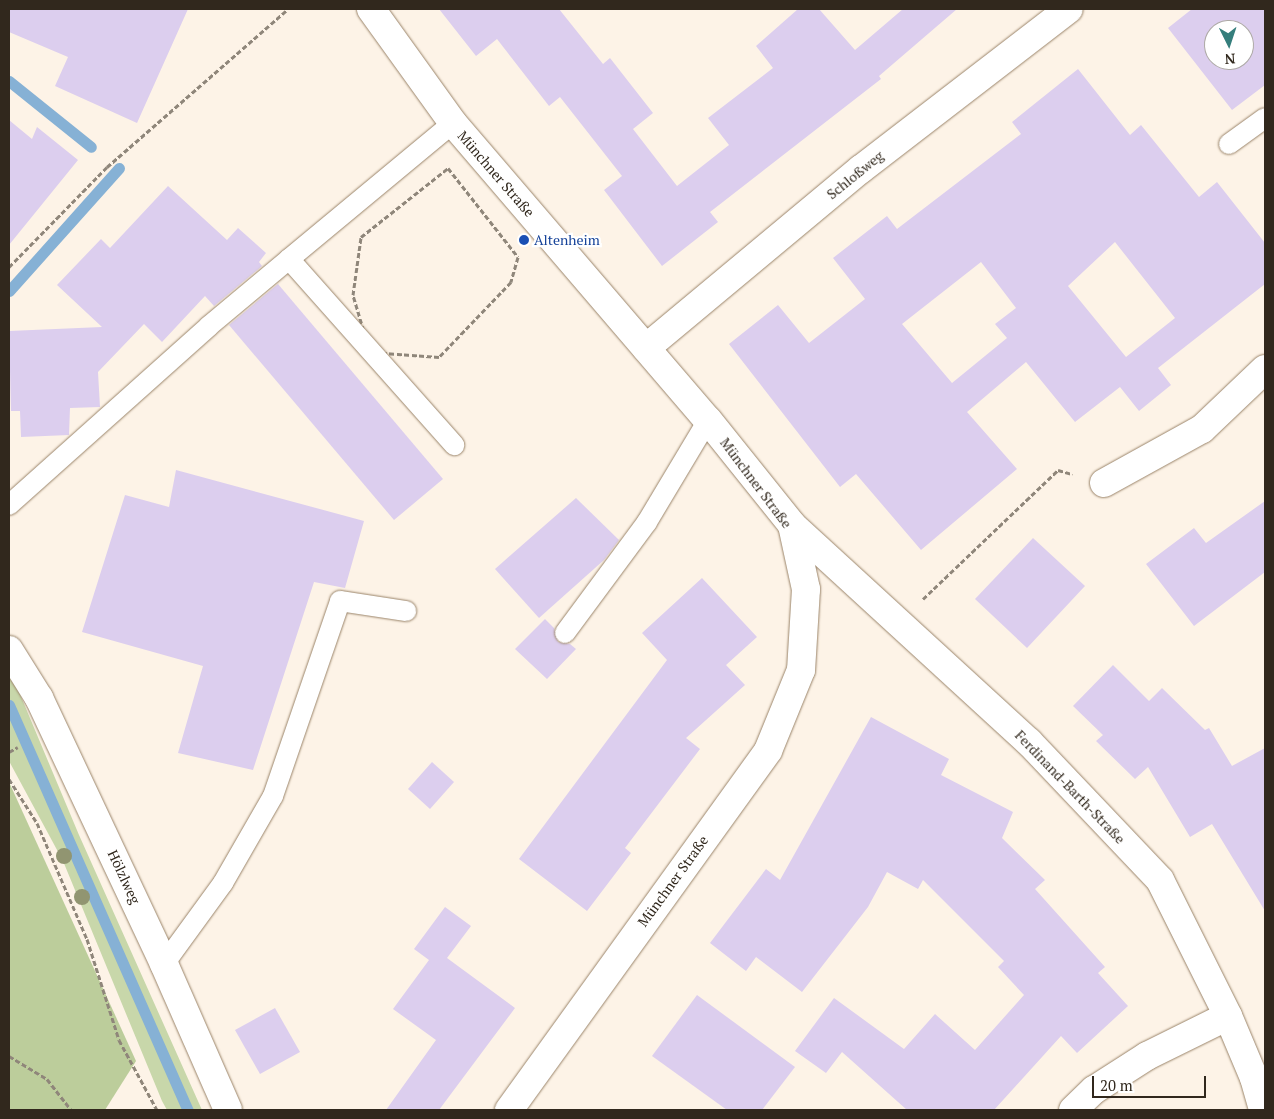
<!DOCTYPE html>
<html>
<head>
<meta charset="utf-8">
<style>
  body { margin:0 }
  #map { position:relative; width:1274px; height:1119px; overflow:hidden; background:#fdf3e7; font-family:"PT Serif",serif }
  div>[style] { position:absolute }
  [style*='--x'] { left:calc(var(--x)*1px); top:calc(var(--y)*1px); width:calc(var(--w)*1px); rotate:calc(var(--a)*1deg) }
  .green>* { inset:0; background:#c8d7aa }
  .forest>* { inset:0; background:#bccd9b }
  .stream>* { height:11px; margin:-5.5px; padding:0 5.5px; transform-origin:5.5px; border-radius:5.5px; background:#86b1d5 }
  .building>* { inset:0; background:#dcceee }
  .path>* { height:3px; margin-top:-1.5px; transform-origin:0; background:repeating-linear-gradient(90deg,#8f867a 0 5px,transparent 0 7.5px) }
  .roads { filter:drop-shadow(0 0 1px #9a8469) drop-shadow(0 0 1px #9a8469) }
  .lane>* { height:20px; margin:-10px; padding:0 10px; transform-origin:10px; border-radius:10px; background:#fff }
  .street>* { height:28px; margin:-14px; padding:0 14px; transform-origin:14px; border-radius:14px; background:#fff }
  .trees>* { width:16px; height:16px; margin:-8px; border-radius:50%; background:#919571 }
  .dots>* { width:14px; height:14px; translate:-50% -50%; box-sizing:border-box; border:2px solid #fff; border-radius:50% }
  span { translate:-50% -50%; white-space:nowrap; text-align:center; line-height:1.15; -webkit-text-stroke:4.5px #fff; paint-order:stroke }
  .street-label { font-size:14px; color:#31281d }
  .transit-label { font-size:14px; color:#164399 }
  .left { translate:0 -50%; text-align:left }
  .frame { position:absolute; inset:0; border:10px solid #31281d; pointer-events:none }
  .north { position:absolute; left:1204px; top:20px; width:50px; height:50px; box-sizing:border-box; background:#fff; border:1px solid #ada9a5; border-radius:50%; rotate:176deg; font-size:14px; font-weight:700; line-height:20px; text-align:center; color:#31281d }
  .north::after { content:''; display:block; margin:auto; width:18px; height:22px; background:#357e7c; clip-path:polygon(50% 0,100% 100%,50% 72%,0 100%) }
  .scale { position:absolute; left:1092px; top:1076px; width:114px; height:22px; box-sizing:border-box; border:2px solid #31281d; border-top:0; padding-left:6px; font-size:15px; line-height:18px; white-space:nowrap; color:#31281d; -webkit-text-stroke:4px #fff; paint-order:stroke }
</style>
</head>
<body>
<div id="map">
  <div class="green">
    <i style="clip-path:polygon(9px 668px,79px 835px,202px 1110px,167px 1110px,162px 1101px,63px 861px,9px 761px)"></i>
  </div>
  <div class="forest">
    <i style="clip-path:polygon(9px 782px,136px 1061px,105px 1110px,9px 1110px)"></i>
  </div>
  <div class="stream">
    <i style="--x:9;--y:81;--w:105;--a:38.8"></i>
    <i style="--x:9;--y:291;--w:165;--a:-48.2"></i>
    <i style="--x:9;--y:705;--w:443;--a:66.2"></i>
  </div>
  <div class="building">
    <i style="clip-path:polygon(9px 9px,188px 9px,137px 123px,55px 86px,68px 57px,9px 32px)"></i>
    <i style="clip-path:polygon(439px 9px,559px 9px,603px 64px,610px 58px,653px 113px,633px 129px,677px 186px,729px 145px,708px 118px,773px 68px,756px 46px,798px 9px,819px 9px,855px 50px,903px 9px,957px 9px,879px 76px,881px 79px,710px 212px,718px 222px,662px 266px,604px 190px,622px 176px,560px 97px,549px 106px,497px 39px,476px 56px)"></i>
    <i style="clip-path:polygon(evenodd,1192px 9px,1265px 9px,1265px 85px,1232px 110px,1168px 28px,1192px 9px,1214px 30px,1244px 30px,1244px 60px,1214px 60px,1214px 30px)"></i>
    <i style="clip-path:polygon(evenodd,1078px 69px,1130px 135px,1141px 125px,1199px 197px,1217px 182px,1265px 243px,1265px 284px,1158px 368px,1171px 385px,1139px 411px,1120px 387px,1075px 422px,1026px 362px,967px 412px,1017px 469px,921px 550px,856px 474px,840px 487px,729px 344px,778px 305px,809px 343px,865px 299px,833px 258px,887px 216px,897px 229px,1021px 134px,1012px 122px,1078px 69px,1115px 242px,1175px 318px,1126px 357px,1068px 286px,1115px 242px,1078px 69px,981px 262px,1016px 308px,995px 324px,1007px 338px,952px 383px,902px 324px,981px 262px)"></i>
    <i style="clip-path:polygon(9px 120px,32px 139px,37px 127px,78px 160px,9px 245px)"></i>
    <i style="clip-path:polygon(168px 186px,227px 240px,238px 228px,266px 253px,259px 262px,262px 266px,214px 306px,205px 296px,162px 342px,144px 324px,98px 372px,100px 407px,70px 408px,69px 435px,21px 437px,20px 411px,11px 411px,9px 331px,102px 327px,57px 285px,101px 239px,110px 248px)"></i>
    <i style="clip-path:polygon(278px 284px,443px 479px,394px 520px,229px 325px)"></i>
    <i style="clip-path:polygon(176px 470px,364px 521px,345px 588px,314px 582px,253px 770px,178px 753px,203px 666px,82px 632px,125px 495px,169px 507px)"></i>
    <i style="clip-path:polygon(576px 498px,619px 540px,604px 560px,539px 618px,495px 569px)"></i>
    <i style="clip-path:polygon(1265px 501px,1265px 572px,1194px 626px,1146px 564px,1194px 528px,1206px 543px)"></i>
    <i style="clip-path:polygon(1033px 538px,1085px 586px,1027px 648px,975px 599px)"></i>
    <i style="clip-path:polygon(702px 578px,757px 637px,726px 665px,745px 685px,686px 738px,700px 749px,625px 848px,631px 853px,587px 911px,519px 859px,667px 660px,642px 633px)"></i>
    <i style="clip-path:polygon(545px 619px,554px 628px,558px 642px,570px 644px,576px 649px,547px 679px,515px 649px)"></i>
    <i style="clip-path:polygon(1113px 665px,1149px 701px,1162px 688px,1205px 730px,1209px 728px,1232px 766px,1265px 748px,1265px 911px,1212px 824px,1190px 837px,1148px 767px,1135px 779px,1096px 741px,1103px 735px,1073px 706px)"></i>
    <i style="clip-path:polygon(871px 717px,949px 759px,941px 775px,1013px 812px,1002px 838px,1045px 880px,1035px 889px,1105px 967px,1098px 973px,1128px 1006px,1077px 1053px,1061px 1036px,994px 1110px,907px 1110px,842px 1052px,826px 1073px,795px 1051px,834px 998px,904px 1049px,935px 1014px,975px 1050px,1024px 995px,998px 967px,1004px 961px,923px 880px,918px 889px,887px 872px,868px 907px,802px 992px,756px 957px,746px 971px,710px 943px,766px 869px,780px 880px)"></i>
    <i style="clip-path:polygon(432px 762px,454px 782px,430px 809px,408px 789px)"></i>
    <i style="clip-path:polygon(445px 907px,471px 926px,447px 958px,515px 1008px,439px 1110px,386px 1110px,436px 1040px,393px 1009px,429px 960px,414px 949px)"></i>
    <i style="clip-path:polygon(697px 995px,795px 1067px,762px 1110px,727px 1110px,652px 1056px)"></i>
    <i style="clip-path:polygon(275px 1008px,300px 1052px,260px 1074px,235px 1030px)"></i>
  </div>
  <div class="path">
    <i style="--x:448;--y:168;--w:113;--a:51.8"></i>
    <i style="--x:518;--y:257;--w:26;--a:106"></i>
    <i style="--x:511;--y:282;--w:104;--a:133.8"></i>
    <i style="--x:439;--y:357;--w:69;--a:-175.9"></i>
    <i style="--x:370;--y:352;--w:59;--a:-106.6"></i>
    <i style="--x:353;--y:295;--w:59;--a:-82.1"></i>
    <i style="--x:361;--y:237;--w:111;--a:-38.4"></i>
    <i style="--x:9;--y:267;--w:140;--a:-45.6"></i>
    <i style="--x:107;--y:167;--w:240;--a:-41.1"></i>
    <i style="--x:923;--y:599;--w:187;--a:-43.7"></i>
    <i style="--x:1058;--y:470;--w:15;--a:16"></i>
    <i style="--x:9;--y:752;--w:10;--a:-29"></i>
    <i style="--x:9;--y:779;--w:52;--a:57.5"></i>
    <i style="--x:37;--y:823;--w:126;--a:66.7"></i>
    <i style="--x:87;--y:939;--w:106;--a:72.4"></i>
    <i style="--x:119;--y:1040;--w:80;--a:61.5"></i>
    <i style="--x:9;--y:1056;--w:44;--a:31.2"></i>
    <i style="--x:47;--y:1079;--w:39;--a:52"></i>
  </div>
  <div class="roads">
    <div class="lane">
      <i style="--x:453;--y:123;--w:213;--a:140.3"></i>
      <i style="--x:289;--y:259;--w:249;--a:48.4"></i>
      <i style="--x:1229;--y:144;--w:44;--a:-35.8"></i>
      <i style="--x:9;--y:505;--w:268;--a:-41.8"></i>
      <i style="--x:209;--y:326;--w:104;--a:-39.9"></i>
      <i style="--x:565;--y:633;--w:138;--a:-53.5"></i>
      <i style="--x:647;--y:522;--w:119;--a:-59.1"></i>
      <i style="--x:164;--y:964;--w:100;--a:-53.9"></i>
      <i style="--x:223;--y:883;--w:100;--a:-60.1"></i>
      <i style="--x:273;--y:796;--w:206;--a:-71"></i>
      <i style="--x:340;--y:601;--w:67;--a:8.6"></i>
    </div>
    <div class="street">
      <i style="--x:371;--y:9;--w:140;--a:54.3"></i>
      <i style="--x:453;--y:123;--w:391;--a:49.4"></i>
      <i style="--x:708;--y:420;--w:134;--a:51.3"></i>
      <i style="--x:792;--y:525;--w:66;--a:77.7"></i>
      <i style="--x:806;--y:589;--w:81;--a:93.5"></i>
      <i style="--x:801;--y:670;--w:87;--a:112.2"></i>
      <i style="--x:768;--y:751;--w:443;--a:125.8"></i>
      <i style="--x:646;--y:348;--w:280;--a:-39.8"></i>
      <i style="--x:861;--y:169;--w:262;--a:-37.6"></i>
      <i style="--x:1104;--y:483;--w:112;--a:-28.9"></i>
      <i style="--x:1202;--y:429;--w:87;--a:-43.6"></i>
      <i style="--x:792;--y:525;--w:321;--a:42.5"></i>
      <i style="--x:1029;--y:742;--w:190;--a:46.5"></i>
      <i style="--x:1160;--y:880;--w:152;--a:63.4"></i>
      <i style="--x:1228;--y:1016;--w:67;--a:67.2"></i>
      <i style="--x:1254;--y:1078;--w:33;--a:74"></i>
      <i style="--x:9;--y:650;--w:57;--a:58"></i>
      <i style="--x:39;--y:698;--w:294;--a:64.8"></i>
      <i style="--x:164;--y:964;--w:159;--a:66.3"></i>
      <i style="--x:1073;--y:1110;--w:29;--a:-44"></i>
      <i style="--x:1094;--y:1090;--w:63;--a:-32.7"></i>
      <i style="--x:1147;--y:1056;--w:90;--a:-26.3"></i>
    </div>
  </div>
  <div class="trees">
    <i style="left:64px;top:856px"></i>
    <i style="left:82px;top:897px"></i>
  </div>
  <div class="dots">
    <i style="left:524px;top:240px;background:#1a4fb4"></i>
  </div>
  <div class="street-label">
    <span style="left:496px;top:174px;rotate:49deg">Münchner Straße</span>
    <span style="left:855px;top:175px;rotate:-39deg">Schloßweg</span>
    <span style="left:756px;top:483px;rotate:53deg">Münchner Straße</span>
    <span style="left:1070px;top:787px;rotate:46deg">Ferdinand-Barth-Straße</span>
    <span style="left:124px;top:877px;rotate:65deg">Hölzlweg</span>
    <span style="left:673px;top:881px;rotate:-54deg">Münchner Straße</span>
  </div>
  <div class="transit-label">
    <span class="left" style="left:534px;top:240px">Altenheim</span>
  </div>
  <div class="frame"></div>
  <div class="north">N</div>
  <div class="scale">20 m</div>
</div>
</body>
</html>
